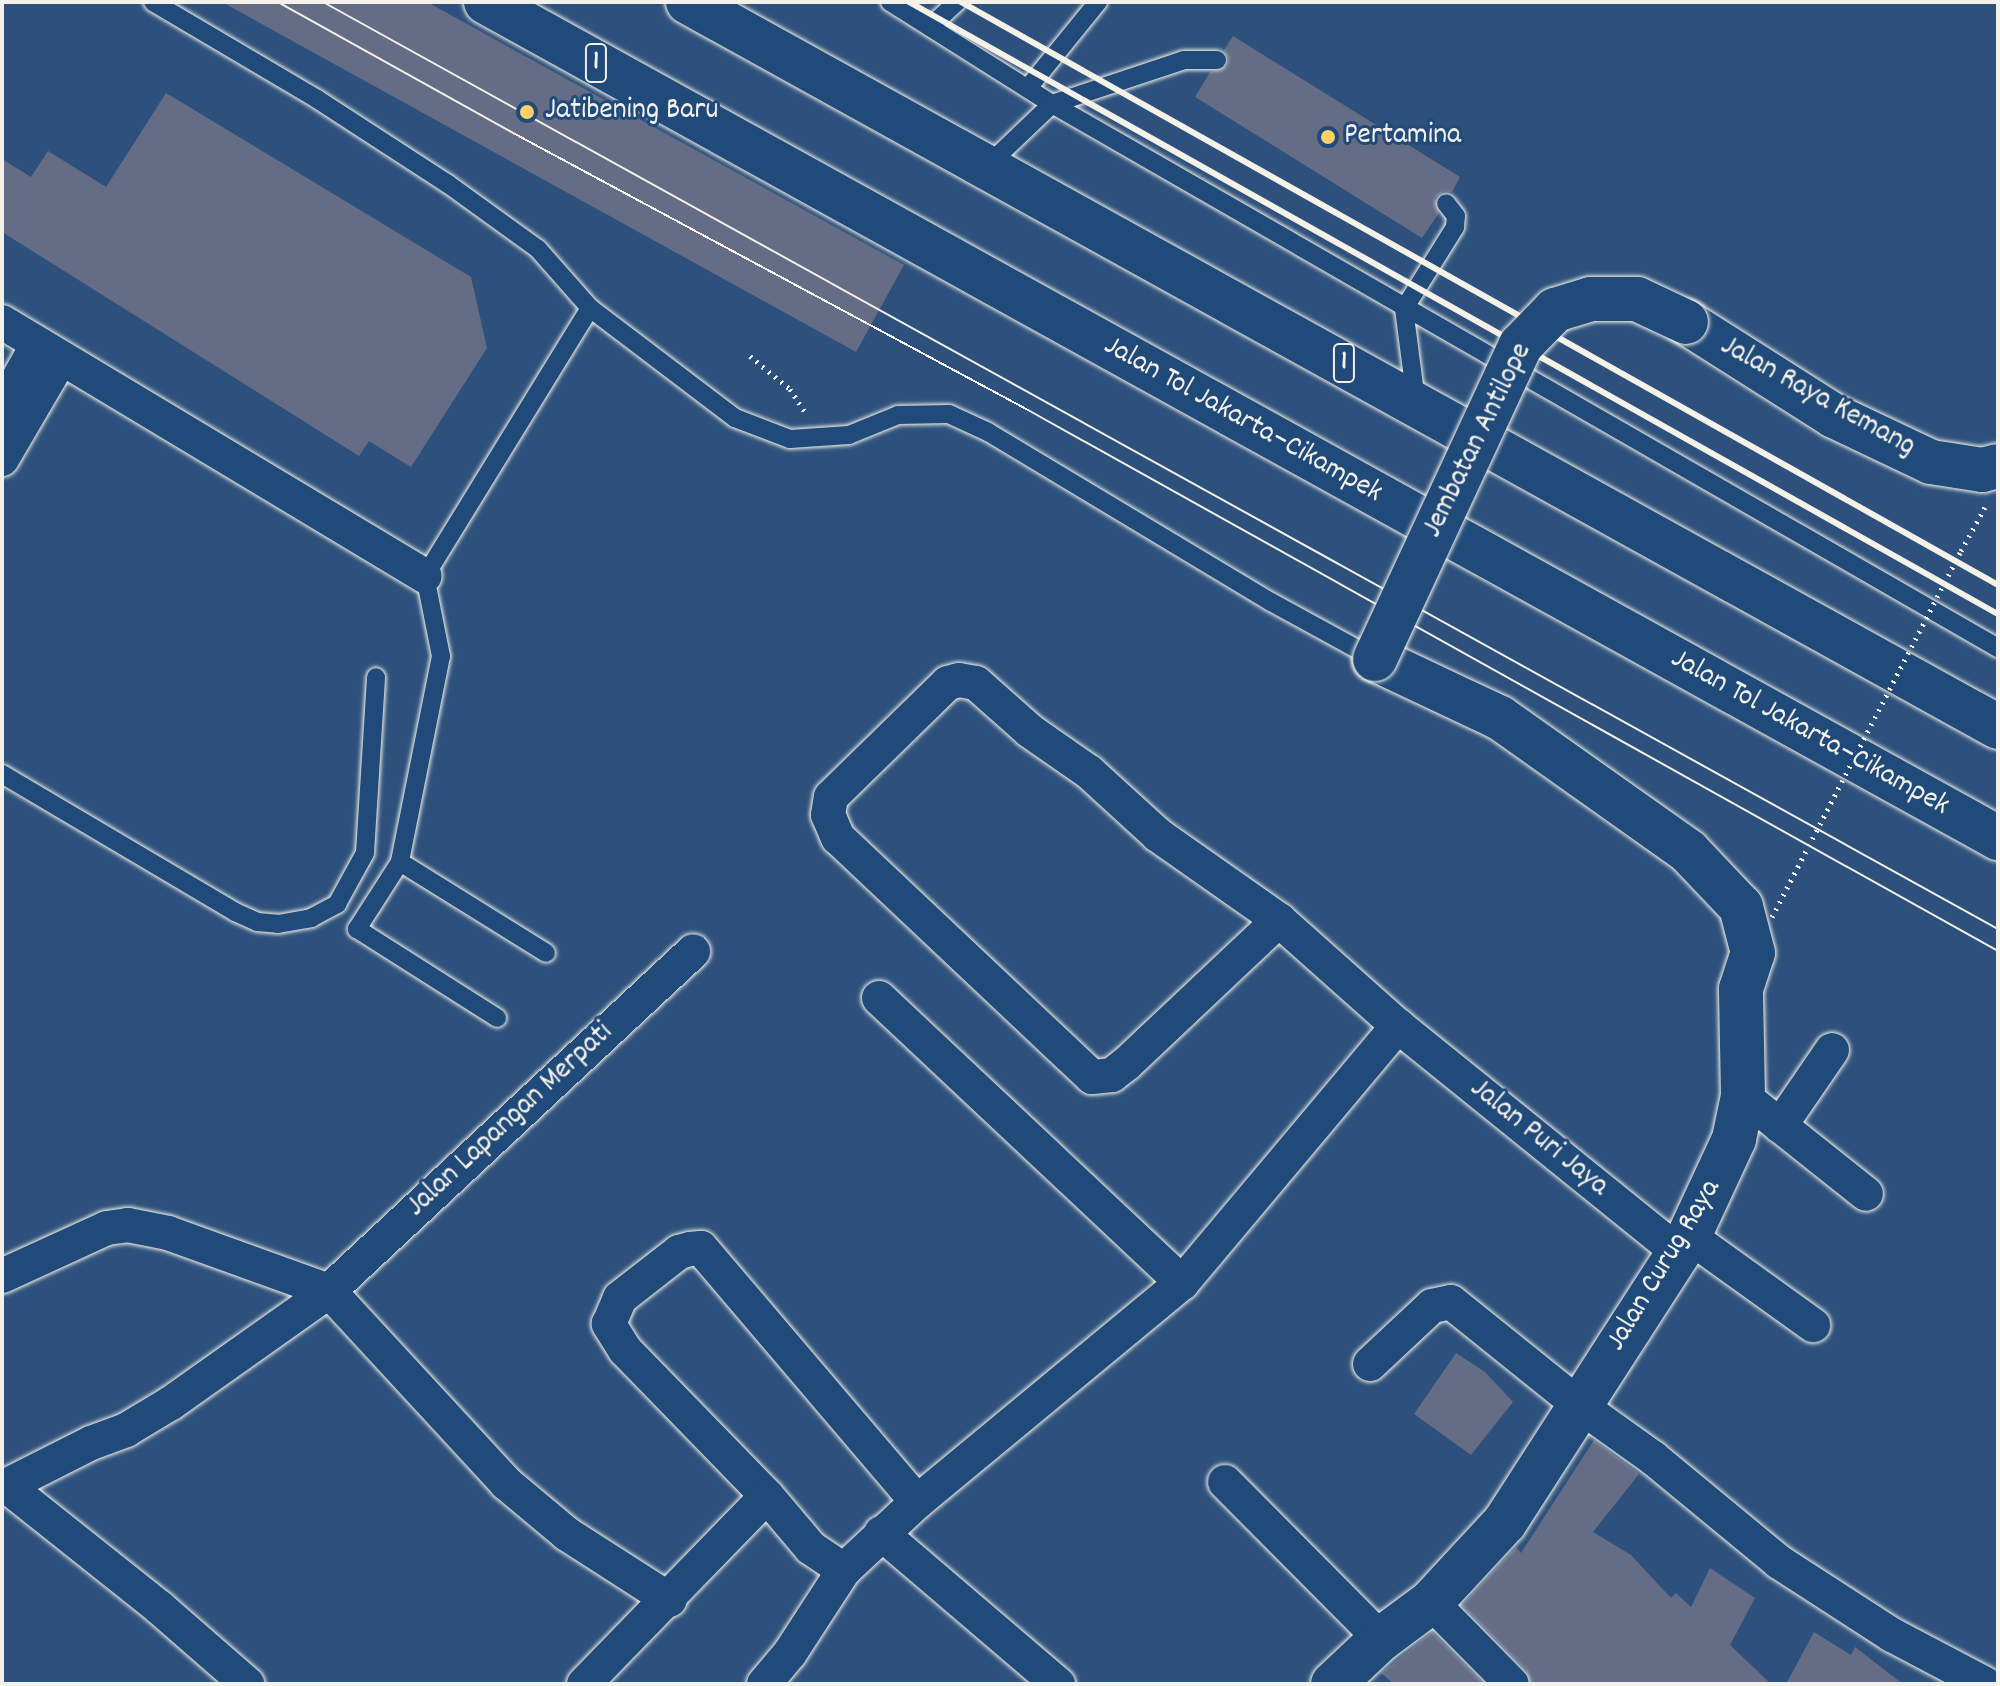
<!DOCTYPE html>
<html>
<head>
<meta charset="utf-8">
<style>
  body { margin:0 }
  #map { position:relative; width:2000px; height:1686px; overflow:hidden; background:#2d517c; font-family:Dekko,sans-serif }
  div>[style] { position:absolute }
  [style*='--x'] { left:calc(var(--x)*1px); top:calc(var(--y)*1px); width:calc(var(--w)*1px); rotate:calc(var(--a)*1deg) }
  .building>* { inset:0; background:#646c86 }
  .path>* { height:5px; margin-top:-2.5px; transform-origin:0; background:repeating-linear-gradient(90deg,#f4f1e8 0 2px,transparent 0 8px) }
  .roads { filter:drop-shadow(0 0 2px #f4f1e8) drop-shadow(0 0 2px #f4f1e8) }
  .lane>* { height:18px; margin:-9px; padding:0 9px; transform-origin:9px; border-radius:9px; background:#1f4a7a }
  .street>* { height:34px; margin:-17px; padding:0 17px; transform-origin:17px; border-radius:17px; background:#1f4a7a }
  .secondary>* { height:44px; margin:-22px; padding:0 22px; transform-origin:22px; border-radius:22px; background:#1f4a7a }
  .highway>* { height:44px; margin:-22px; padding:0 22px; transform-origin:22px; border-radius:22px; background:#1f4a7a }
  .tram>* { height:2px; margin:-1px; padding:0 1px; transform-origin:1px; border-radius:1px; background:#f4f1e8 }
  .rail>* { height:6px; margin:-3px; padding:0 3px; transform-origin:3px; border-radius:3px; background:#f4f1e8 }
  .path-bridge>* { height:5px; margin-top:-2.5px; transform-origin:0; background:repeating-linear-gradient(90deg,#f4f1e8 0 2px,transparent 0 8px) }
  .bridges { filter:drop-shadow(0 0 2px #f4f1e8) drop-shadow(0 0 2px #f4f1e8) }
  .secondary-bridge>* { height:44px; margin:-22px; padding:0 22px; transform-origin:22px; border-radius:22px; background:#1f4a7a }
  .dots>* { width:22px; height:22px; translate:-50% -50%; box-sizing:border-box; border:4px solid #1f4a7a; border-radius:50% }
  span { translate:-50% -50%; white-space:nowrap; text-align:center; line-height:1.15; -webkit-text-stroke:6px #1f4a7a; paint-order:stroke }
  .shield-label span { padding:2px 6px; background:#1f4a7a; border:2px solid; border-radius:6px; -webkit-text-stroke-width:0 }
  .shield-label { font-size:28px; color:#f4f1e8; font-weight:700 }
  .poi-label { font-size:30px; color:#f4f1e8 }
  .left { translate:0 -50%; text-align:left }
  .street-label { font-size:30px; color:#f4f1e8 }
  .frame { position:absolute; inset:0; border:4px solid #f4f1e8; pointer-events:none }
</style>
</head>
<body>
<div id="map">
  <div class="building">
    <i style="clip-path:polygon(222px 2px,427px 2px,904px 265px,856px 352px)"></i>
    <i style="clip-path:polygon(1233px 36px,1460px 177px,1452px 192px,1444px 191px,1435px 198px,1439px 213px,1422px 238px,1195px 97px,1210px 72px,1227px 67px,1229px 59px,1224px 50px)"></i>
    <i style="clip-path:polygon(166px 93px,471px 277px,487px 348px,411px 467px,369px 441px,359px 456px,2px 232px,2px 159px,31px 177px,48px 151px,106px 187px)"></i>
    <i style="clip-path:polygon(1456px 1353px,1485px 1372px,1513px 1402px,1471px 1455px,1414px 1414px)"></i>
    <i style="clip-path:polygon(1594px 1440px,1639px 1474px,1593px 1532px,1631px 1555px,1671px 1598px,1676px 1593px,1691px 1607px,1710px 1568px,1755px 1598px,1730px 1645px,1771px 1684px,1531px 1684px,1526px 1670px,1462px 1605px,1516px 1547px,1521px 1553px)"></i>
    <i style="clip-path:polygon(1432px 1632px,1484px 1684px,1394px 1684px,1381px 1673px)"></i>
    <i style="clip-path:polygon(1814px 1632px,1851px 1655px,1855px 1647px,1903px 1684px,1786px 1684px)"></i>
  </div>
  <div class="path">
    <i style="--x:750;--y:356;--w:52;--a:39.5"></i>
    <i style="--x:790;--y:389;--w:27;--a:57"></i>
    <i style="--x:1961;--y:551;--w:50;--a:-61.4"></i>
  </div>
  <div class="roads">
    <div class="lane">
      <i style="--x:153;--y:2;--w:191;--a:30.6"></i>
      <i style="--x:317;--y:99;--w:156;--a:33"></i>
      <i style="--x:448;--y:184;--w:111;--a:35.8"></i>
      <i style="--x:538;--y:249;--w:79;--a:48.6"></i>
      <i style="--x:590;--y:308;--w:315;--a:121.6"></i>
      <i style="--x:425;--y:576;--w:82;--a:78.7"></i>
      <i style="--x:441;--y:656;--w:210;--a:101.3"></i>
      <i style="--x:400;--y:862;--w:172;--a:31.9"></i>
      <i style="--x:890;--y:2;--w:191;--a:32.2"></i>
      <i style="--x:1052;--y:104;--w:1091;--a:29.9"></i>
      <i style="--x:930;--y:27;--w:37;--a:-43"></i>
      <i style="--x:1028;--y:88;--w:111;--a:-50.9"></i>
      <i style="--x:986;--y:167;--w:91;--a:-43.7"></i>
      <i style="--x:1052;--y:104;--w:139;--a:-18.4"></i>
      <i style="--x:1184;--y:60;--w:33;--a:0"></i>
      <i style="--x:590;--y:308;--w:182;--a:37.2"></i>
      <i style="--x:735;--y:418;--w:59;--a:20.9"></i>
      <i style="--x:790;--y:439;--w:59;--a:-3.9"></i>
      <i style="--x:849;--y:435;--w:53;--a:-22.2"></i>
      <i style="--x:898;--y:415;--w:51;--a:-1.1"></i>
      <i style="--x:949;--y:414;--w:43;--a:24.8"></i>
      <i style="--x:988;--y:432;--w:330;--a:31"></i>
      <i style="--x:1271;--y:602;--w:119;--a:28.7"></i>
      <i style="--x:1416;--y:401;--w:93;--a:-97.4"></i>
      <i style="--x:1404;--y:309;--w:97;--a:-58.1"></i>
      <i style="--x:1455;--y:227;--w:11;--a:-85"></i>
      <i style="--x:1456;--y:216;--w:16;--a:-128"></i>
      <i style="--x:2;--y:774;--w:271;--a:30.6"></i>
      <i style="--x:235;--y:912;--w:24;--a:24"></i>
      <i style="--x:257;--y:922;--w:21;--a:5"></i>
      <i style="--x:278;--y:924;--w:34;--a:-10"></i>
      <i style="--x:311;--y:918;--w:30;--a:-28"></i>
      <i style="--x:337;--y:904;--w:58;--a:-61.2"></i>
      <i style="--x:365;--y:853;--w:176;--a:-86.4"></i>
      <i style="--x:400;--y:862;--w:80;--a:122.7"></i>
      <i style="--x:357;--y:929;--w:166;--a:32.4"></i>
    </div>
    <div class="street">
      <i style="--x:2;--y:322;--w:493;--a:31"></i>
      <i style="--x:2;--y:408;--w:73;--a:-60.6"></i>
      <i style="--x:2;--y:459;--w:117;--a:-59.7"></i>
      <i style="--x:1279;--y:920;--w:210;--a:136.7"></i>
      <i style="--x:1126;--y:1064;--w:18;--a:142"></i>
      <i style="--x:1112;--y:1075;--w:20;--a:174"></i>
      <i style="--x:1092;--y:1077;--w:349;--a:-136.7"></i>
      <i style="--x:838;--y:838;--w:25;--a:-113"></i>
      <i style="--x:828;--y:815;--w:18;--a:-81"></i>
      <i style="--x:831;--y:797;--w:163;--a:-44.3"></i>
      <i style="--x:948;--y:683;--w:11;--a:-15"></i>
      <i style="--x:959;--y:680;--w:17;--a:10"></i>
      <i style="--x:976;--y:683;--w:72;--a:41.6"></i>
      <i style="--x:1030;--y:731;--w:72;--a:34.8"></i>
      <i style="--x:1089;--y:772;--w:93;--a:42.4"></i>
      <i style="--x:1158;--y:835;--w:148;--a:35.1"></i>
      <i style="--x:1279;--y:920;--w:159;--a:41.7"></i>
      <i style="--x:1398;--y:1026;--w:360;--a:38.9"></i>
      <i style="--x:879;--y:998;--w:416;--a:43.2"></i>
      <i style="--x:1743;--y:1096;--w:157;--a:38.5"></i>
      <i style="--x:1780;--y:1126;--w:92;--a:-55.6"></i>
      <i style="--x:1689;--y:1236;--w:153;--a:35.7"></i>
      <i style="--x:2;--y:1276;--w:115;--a:-24.6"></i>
      <i style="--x:107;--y:1228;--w:21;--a:-8"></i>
      <i style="--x:128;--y:1225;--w:41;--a:11.3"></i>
      <i style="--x:168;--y:1233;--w:171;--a:19.8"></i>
      <i style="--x:329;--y:1291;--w:261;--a:47.3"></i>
      <i style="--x:506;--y:1483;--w:80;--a:39.9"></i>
      <i style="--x:567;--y:1534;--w:122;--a:32.7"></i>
      <i style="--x:1370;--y:1364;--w:85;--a:-43.1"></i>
      <i style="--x:1432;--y:1306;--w:19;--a:-12"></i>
      <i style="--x:1451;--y:1302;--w:164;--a:38.8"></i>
      <i style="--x:1579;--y:1405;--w:91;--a:35.6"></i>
      <i style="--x:1653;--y:1458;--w:163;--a:39.5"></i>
      <i style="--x:1779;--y:1562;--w:135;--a:32.9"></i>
      <i style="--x:1892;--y:1635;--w:105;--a:27.8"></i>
      <i style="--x:1225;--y:1482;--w:221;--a:45.2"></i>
      <i style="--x:8;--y:1487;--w:194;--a:38.5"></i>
      <i style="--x:160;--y:1608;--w:116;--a:41.1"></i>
      <i style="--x:2;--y:1488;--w:100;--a:-26.8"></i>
      <i style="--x:91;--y:1443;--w:37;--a:-20"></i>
      <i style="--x:126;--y:1430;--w:52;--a:-31"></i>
      <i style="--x:171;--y:1403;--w:194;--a:-35.3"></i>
      <i style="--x:329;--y:1291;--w:498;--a:-43"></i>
      <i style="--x:767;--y:1496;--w:204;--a:-134.2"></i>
      <i style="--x:625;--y:1350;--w:31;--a:-122"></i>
      <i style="--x:609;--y:1324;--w:28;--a:-67"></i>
      <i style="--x:620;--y:1298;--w:75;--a:-37.9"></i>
      <i style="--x:679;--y:1252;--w:11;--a:-15"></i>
      <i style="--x:690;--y:1249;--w:11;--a:-5"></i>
      <i style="--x:701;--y:1248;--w:333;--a:49.6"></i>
      <i style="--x:881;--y:1533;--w:233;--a:40.5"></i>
      <i style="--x:1431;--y:1602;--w:115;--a:45.4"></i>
      <i style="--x:584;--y:1684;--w:262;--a:-45.8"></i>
      <i style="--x:767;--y:1496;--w:68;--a:49.8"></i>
      <i style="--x:811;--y:1548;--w:40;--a:34"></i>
      <i style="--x:844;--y:1570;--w:100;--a:-43"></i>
      <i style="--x:917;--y:1502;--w:344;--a:-39.6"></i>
      <i style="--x:1182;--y:1283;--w:336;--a:-50"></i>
      <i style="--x:764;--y:1684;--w:40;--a:-50"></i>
      <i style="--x:790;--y:1653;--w:99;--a:-57"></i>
    </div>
    <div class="secondary">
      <i style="--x:1686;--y:322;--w:175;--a:32.4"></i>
      <i style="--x:1834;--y:416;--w:107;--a:25.4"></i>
      <i style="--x:1931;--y:462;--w:52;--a:8.9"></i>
      <i style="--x:1982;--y:470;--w:16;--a:-14"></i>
      <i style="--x:1333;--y:1684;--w:66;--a:-43.2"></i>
      <i style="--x:1381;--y:1639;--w:62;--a:-36.5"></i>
      <i style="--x:1431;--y:1602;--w:109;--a:-47.2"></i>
      <i style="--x:1505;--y:1522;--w:340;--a:-57.2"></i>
      <i style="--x:1689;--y:1236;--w:107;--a:-65.1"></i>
      <i style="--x:1734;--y:1139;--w:44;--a:-78.2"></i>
      <i style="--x:1743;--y:1096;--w:107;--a:-91.1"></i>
      <i style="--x:1741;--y:989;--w:38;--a:-72"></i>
      <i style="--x:1753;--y:953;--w:48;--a:-104.6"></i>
      <i style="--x:1741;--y:907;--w:77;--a:-133.4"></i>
      <i style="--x:1688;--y:851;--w:230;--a:-144.7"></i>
      <i style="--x:1500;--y:718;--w:138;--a:-154.7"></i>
    </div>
    <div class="highway">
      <i style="--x:486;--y:2;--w:1728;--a:28.94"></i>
      <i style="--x:688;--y:2;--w:1497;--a:28.96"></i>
    </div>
  </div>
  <div class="tram">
    <i style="--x:278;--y:2;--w:271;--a:29.1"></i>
    <i style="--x:515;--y:134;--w:583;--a:28.28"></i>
    <i style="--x:1028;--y:410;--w:1111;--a:29.15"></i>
    <i style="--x:323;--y:2;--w:1914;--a:28.96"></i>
  </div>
  <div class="rail">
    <i style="--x:909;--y:2;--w:1249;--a:29.34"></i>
    <i style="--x:961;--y:2;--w:1190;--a:29.34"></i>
  </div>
  <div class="path-bridge">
    <i style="--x:1772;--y:917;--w:412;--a:-62.7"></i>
  </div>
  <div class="bridges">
    <div class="secondary-bridge">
      <i style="--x:1375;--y:659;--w:346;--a:-65.1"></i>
      <i style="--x:1521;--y:345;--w:49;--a:-45.8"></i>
      <i style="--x:1555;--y:310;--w:38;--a:-17"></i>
      <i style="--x:1591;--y:299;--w:46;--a:0"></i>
      <i style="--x:1637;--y:299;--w:54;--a:25.1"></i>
    </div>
  </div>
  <div class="dots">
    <i style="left:527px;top:112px;background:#ffd166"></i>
    <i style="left:1328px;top:137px;background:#ffd166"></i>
  </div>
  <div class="shield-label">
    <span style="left:596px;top:63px">1</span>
    <span style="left:1344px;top:363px">1</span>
  </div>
  <div class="poi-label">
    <span class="left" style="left:545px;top:112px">Jatibening Baru</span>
    <span class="left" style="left:1344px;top:137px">Pertamina</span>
  </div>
  <div class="street-label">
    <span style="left:1817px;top:398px;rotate:29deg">Jalan Raya Kemang</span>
    <span style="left:1242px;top:421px;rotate:29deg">Jalan Tol Jakarta–Cikampek</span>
    <span style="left:1479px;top:441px;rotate:-64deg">Jembatan Antilope</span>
    <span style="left:1809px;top:734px;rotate:29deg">Jalan Tol Jakarta–Cikampek</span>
    <span style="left:511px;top:1121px;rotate:-43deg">Jalan Lapangan Merpati</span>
    <span style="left:1538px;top:1139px;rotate:39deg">Jalan Puri Jaya</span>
    <span style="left:1665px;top:1266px;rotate:-59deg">Jalan Curug Raya</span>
  </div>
  <div class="frame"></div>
</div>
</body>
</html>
